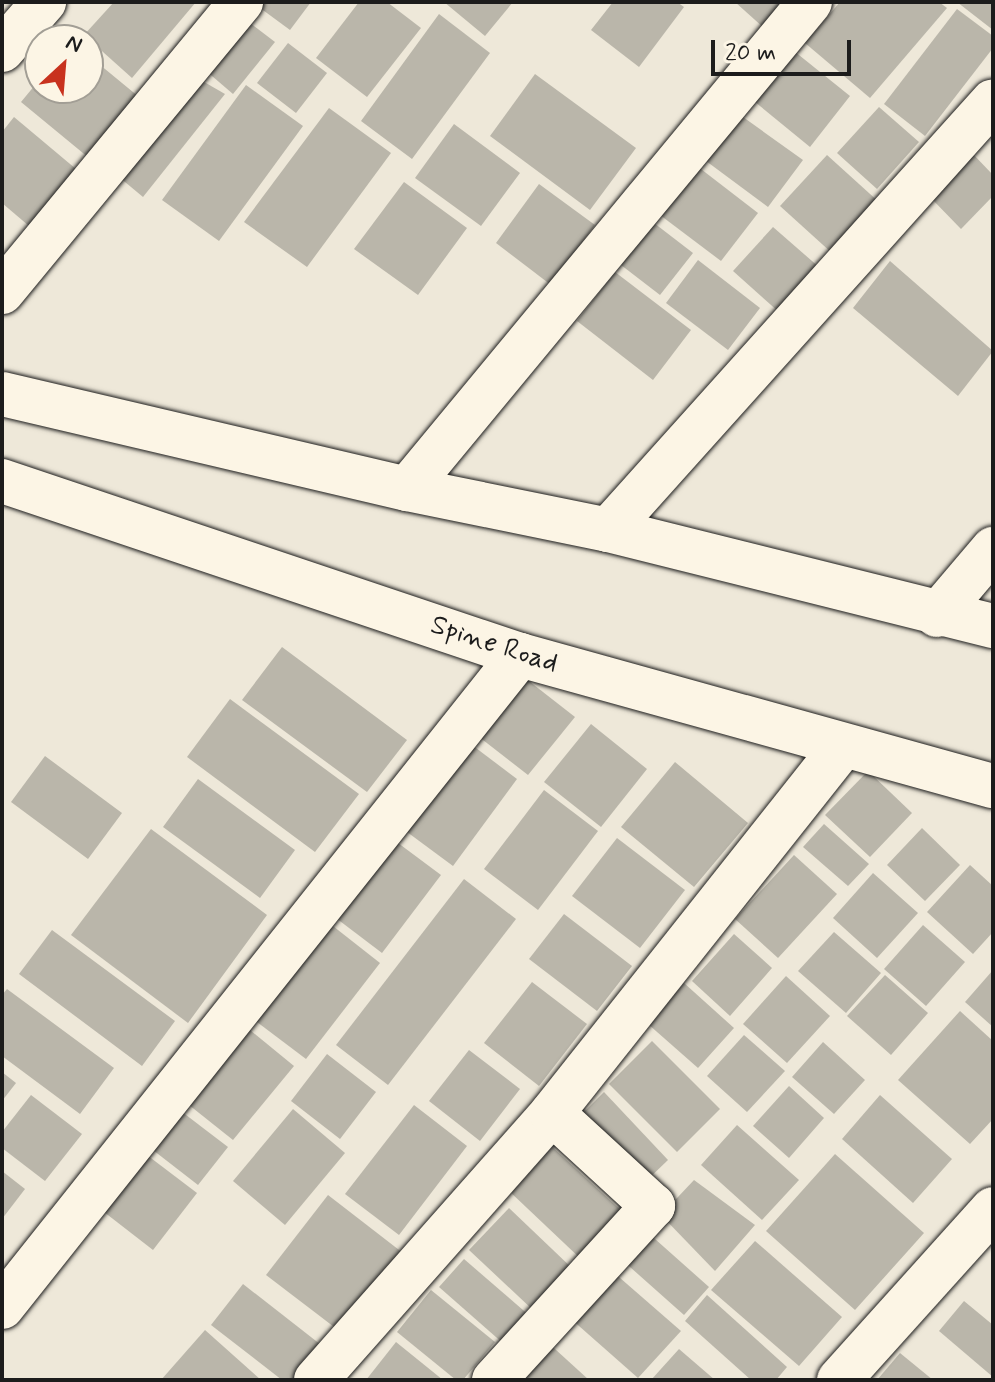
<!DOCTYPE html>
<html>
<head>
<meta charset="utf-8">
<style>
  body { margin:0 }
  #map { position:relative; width:995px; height:1382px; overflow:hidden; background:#eee8d9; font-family:Mynerve,sans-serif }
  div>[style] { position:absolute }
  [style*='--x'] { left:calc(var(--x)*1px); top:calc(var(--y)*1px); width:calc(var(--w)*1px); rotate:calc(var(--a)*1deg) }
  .building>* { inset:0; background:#bab6aa }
  .roads { filter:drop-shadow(0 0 2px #1c1c1c) drop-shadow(0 0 2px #1c1c1c) }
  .street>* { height:44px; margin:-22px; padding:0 22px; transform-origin:22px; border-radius:22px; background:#fcf5e5 }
  .primary>* { height:44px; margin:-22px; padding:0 22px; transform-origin:22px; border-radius:22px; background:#fcf5e5 }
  span { translate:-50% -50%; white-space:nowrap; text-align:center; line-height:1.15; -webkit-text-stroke:7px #fcf5e5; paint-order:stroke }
  .street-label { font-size:28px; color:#1c1c1c }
  .frame { position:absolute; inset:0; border:4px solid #1c1c1c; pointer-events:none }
  .north { position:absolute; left:24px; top:24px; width:80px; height:80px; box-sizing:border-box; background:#fcf5e5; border:2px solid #a29e95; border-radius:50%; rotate:26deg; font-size:22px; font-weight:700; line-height:32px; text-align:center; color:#1c1c1c }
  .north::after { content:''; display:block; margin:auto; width:28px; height:36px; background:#c8321e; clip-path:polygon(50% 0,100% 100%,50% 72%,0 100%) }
  .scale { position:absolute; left:711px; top:40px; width:140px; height:36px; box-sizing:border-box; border:4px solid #1c1c1c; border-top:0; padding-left:10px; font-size:24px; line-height:28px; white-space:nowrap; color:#1c1c1c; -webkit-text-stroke:6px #fcf5e5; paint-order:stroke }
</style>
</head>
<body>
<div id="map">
  <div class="building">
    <i style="clip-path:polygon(114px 2px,196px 2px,132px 78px,84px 35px)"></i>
    <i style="clip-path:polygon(252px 2px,311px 2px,290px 30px)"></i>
    <i style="clip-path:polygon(359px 2px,387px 2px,421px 28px,367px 97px,316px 58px)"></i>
    <i style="clip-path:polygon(444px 2px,513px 2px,485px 36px)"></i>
    <i style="clip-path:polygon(613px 2px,677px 2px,684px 7px,639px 67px,591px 30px)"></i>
    <i style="clip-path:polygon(735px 2px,789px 2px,765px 29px)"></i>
    <i style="clip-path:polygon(840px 2px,939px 2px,947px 8px,870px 98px,805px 43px)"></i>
    <i style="clip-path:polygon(957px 2px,993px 2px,993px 30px)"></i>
    <i style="clip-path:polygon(957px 9px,993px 36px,993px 48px,925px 136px,884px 104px)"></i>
    <i style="clip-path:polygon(238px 14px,275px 42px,233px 94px,198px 64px)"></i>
    <i style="clip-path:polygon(439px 14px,490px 53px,412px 159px,361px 121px)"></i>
    <i style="clip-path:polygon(288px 43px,327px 73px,296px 113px,257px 83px)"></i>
    <i style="clip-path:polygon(789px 47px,850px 96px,810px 147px,749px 97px)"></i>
    <i style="clip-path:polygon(88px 55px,139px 97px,89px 158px,21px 102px,40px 79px,40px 88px,88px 88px)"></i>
    <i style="clip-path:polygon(185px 71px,225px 94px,143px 197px,107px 167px)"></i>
    <i style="clip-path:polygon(535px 74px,636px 148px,590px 210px,490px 136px)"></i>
    <i style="clip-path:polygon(246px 85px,303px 126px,219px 241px,162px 200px)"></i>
    <i style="clip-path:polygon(879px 107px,919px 142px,877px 189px,837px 153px)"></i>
    <i style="clip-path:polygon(329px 108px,391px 153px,307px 267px,244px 222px)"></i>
    <i style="clip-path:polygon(736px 112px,803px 160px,768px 207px,702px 158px)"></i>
    <i style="clip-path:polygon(14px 117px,76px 169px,29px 226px,2px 203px,2px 132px)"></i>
    <i style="clip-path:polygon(454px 124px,520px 173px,481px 226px,415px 178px)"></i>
    <i style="clip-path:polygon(972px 153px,993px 175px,993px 196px,961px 229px,928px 195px)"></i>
    <i style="clip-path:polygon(827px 155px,880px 203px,833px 254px,780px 206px)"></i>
    <i style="clip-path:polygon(697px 166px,758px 213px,721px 261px,660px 215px)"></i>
    <i style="clip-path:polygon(404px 182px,467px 228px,418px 295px,354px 249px)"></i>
    <i style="clip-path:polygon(539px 184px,595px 225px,551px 285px,496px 243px)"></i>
    <i style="clip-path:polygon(654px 223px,693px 253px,660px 295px,621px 265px)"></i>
    <i style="clip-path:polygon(773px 227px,820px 268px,780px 313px,733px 271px)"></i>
    <i style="clip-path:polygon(698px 260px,760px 308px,728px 350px,666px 303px)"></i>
    <i style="clip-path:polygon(890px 261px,993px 351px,958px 396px,853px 308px)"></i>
    <i style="clip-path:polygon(615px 272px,691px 330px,653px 380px,577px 321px)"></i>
    <i style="clip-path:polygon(282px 647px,407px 740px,367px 792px,242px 700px)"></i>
    <i style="clip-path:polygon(511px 667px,575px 717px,528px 775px,465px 726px)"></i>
    <i style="clip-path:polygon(230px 699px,359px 794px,315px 852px,187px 757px)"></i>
    <i style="clip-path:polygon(591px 724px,647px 769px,601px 827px,544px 782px)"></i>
    <i style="clip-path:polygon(468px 742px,517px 779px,453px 866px,403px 829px)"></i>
    <i style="clip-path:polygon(45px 756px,122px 813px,88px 859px,11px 802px)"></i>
    <i style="clip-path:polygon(675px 762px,748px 823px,694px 887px,621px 827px)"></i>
    <i style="clip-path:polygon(868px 771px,912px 813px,870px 857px,825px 815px)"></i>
    <i style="clip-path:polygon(198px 779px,295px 850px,260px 898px,163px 827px)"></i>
    <i style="clip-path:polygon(544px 790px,598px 831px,538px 910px,484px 869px)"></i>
    <i style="clip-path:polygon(824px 824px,869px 864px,848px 886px,803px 847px)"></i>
    <i style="clip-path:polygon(922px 828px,960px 865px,925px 901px,887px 865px)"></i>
    <i style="clip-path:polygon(151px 829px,267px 915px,188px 1023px,71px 935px)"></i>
    <i style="clip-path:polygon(386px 834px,441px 875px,382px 953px,328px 912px)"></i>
    <i style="clip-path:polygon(617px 838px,685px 890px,640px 948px,572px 896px)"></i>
    <i style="clip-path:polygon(794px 855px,837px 894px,778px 958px,735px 919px)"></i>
    <i style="clip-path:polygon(970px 865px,993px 886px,993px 932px,973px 954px,927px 912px)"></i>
    <i style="clip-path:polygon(873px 873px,918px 913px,877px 958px,833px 918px)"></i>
    <i style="clip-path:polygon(464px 879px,516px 919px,388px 1085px,336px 1045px)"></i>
    <i style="clip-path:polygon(564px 914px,632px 966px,597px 1011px,529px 959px)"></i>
    <i style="clip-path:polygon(324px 919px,380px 963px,306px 1059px,249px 1016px)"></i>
    <i style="clip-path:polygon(923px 925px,965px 962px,926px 1006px,884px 969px)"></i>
    <i style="clip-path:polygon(52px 930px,175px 1021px,142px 1066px,19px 974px)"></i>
    <i style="clip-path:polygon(834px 932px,881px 973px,846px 1013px,798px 971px)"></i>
    <i style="clip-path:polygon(734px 934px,772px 968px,730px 1016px,692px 981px)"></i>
    <i style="clip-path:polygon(993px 970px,993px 1027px,965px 1002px)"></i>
    <i style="clip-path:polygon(885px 975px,928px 1013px,891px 1055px,847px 1016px)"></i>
    <i style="clip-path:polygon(786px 976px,830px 1016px,787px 1063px,743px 1024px)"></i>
    <i style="clip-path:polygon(532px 982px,587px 1024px,539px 1086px,484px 1043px)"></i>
    <i style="clip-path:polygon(684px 983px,734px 1028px,698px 1068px,648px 1024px)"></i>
    <i style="clip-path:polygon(7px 989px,114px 1068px,80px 1114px,2px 1056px,2px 995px)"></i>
    <i style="clip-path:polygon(960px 1011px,993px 1041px,993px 1119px,970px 1144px,898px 1080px)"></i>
    <i style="clip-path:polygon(245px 1026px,294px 1066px,233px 1140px,184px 1101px)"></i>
    <i style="clip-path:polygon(744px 1035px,785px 1071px,747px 1112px,707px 1076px)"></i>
    <i style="clip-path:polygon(652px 1041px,720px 1109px,677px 1152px,609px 1084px)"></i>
    <i style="clip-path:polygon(823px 1042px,865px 1080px,834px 1114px,792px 1077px)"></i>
    <i style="clip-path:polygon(469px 1050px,520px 1089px,480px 1141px,429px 1101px)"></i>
    <i style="clip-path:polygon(327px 1054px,376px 1092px,340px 1139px,291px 1101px)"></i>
    <i style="clip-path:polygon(2px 1072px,16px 1083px,2px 1101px)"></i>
    <i style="clip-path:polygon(789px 1086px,824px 1118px,789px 1158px,753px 1126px)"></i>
    <i style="clip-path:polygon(604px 1092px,668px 1160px,642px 1185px,574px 1122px)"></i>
    <i style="clip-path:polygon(31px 1095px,82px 1134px,45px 1181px,2px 1148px,2px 1132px)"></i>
    <i style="clip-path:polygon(880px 1095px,952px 1159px,913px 1203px,842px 1139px)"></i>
    <i style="clip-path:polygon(169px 1102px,228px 1147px,198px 1185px,140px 1140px)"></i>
    <i style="clip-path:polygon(414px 1105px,467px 1146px,399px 1235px,345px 1194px)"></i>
    <i style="clip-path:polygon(293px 1109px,345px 1153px,285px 1225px,233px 1181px)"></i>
    <i style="clip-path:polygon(737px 1125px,799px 1180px,762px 1220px,701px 1165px)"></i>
    <i style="clip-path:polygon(549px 1144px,626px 1215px,583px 1261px,506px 1188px)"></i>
    <i style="clip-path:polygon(139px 1149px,197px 1193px,153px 1250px,95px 1205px)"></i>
    <i style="clip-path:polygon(835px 1154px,924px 1233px,855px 1310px,766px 1231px)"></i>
    <i style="clip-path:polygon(2px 1171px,25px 1189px,2px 1219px)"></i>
    <i style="clip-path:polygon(694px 1180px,755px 1225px,715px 1271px,661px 1215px)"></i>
    <i style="clip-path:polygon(328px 1195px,403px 1253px,342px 1333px,266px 1275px)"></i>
    <i style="clip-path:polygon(509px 1208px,574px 1270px,534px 1311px,469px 1250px)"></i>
    <i style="clip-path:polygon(646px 1231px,709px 1287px,684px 1315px,621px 1259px)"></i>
    <i style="clip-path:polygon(755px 1241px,842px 1317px,799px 1366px,711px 1290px)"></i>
    <i style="clip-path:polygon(464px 1259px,531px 1317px,505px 1345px,439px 1287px)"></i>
    <i style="clip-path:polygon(604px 1264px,681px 1331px,638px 1378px,562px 1311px)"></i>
    <i style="clip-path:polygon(243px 1284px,325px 1348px,299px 1380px,282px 1380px,211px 1325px)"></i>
    <i style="clip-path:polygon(431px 1290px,495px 1342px,463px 1380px,456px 1380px,397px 1332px)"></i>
    <i style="clip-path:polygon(707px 1295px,787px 1367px,776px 1380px,751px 1380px,685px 1321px)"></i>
    <i style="clip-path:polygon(964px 1301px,993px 1325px,993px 1377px,939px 1331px)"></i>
    <i style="clip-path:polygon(205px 1330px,261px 1380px,161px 1380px)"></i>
    <i style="clip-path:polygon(544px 1339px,589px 1380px,507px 1380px)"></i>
    <i style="clip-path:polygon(396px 1342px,443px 1380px,366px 1380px)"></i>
    <i style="clip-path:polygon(679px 1349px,715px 1380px,651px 1380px)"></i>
    <i style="clip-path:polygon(900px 1353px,933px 1380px,877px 1380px)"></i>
  </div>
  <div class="roads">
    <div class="street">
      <i style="--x:2;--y:50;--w:64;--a:-48.8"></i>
      <i style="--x:2;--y:292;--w:376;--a:-50.5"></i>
      <i style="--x:407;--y:489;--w:632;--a:-50.39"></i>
      <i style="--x:608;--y:530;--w:576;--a:-48.09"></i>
      <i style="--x:937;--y:615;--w:87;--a:-49.7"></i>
      <i style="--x:2;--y:1307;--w:833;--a:-51.53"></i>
      <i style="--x:316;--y:1380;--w:356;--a:-48.5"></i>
      <i style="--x:552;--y:1113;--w:468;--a:-51.6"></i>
      <i style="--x:494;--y:1380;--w:236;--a:-47.6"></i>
      <i style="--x:653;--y:1206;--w:137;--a:-137.4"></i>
      <i style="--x:839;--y:1380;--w:230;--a:-48"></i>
    </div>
    <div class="primary">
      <i style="--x:2;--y:394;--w:416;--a:13.2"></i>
      <i style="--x:407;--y:489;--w:205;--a:11.5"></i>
      <i style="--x:608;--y:530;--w:397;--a:14"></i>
      <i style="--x:2;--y:481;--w:546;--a:18.57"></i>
      <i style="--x:520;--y:655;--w:491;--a:15.5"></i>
    </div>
  </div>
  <div class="street-label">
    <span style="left:494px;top:645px;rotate:18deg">Spine Road</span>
  </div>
  <div class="frame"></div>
  <div class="north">N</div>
  <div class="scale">20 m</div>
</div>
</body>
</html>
